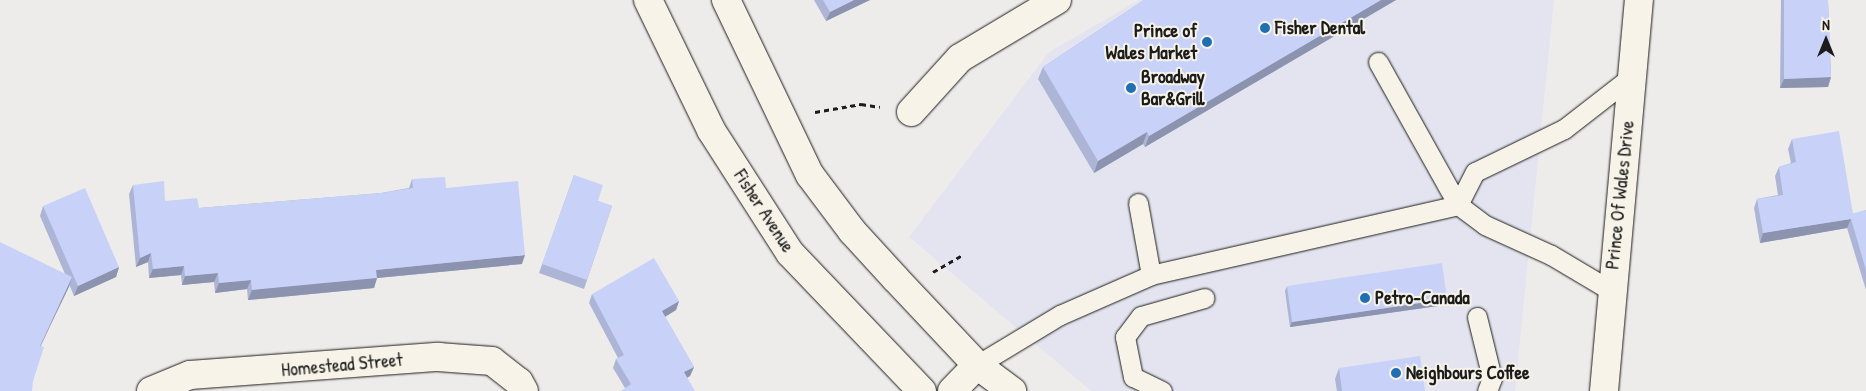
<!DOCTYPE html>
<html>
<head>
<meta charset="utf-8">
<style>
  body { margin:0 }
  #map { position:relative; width:1866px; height:391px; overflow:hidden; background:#eeeceb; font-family:"Patrick Hand",sans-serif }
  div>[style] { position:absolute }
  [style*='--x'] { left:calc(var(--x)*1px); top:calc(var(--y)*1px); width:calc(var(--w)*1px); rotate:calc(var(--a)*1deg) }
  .built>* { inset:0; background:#e3e4ef }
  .path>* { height:3px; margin-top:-1.5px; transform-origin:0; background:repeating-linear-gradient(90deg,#1c1c1c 0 5px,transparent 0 9px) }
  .roads { filter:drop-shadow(0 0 1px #1c1c1c) drop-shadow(0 0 1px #1c1c1c) }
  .lane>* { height:19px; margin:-9.5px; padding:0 9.5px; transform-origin:9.5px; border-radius:9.5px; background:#f7f3e8 }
  .street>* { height:28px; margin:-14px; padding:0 14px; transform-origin:14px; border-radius:14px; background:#f7f3e8 }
  .secondary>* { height:28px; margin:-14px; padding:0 14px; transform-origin:14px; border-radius:14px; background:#f7f3e8 }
  .primary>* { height:28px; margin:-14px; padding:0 14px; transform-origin:14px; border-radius:14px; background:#f7f3e8 }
  .wall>* { inset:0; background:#acb5d6 }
  .shaded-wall>* { inset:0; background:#8c93ae }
  .building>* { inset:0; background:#c8d2f9 }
  .dots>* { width:14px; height:14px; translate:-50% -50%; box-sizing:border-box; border:2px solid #f7f3e8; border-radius:50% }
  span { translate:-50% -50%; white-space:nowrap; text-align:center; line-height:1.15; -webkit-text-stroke:4px #f7f3e8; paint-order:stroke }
  .poi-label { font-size:19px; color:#1c1c1c; font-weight:700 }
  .left { translate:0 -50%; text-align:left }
  .right { translate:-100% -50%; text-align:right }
  .street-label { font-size:19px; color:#1c1c1c }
  .north { position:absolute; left:1801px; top:15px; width:50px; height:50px; -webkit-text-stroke:4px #f7f3e8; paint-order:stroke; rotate:0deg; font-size:14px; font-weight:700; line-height:20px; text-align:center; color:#1c1c1c }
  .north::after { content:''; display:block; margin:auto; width:18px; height:22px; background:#1c1c1c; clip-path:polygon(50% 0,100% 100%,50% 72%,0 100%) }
</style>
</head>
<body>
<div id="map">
  <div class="built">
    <i style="clip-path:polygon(1139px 0,1554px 0,1515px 391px,1091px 391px,909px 237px,1049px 52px)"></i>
  </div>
  <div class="path">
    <i style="--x:815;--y:112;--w:47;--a:-9.9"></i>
    <i style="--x:861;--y:104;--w:19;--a:9"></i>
    <i style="--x:933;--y:272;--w:34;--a:-30"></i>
  </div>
  <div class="roads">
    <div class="lane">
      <i style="--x:1138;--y:203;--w:73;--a:79.8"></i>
      <i style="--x:1610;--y:290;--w:69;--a:-149.3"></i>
      <i style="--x:1551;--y:255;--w:72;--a:-155.6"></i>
      <i style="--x:1485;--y:225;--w:34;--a:-143"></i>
      <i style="--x:1458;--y:205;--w:37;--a:-63"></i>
      <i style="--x:1475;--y:172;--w:99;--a:-25.8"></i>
      <i style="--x:1564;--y:129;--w:86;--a:-37.9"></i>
      <i style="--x:1477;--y:317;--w:63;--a:76.2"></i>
      <i style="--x:1492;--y:378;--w:14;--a:111"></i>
      <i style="--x:977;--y:365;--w:97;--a:-31.1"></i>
      <i style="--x:1060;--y:315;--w:99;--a:-23.7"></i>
      <i style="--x:1151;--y:275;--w:315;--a:-12.8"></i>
      <i style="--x:1458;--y:205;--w:164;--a:-119.2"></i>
      <i style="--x:1162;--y:391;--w:32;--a:-154"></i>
      <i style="--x:1133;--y:377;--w:41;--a:-101.3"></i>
      <i style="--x:1125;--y:337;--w:26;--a:-53"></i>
      <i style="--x:1141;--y:316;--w:66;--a:-15.9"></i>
    </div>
    <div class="street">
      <i style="--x:911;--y:112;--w:73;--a:-47.8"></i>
      <i style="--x:960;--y:58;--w:113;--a:-30.9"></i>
      <i style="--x:151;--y:391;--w:42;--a:-22.3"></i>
      <i style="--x:190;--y:375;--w:249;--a:-4.2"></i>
      <i style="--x:438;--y:357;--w:54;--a:4.2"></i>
      <i style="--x:492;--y:361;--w:34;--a:38"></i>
      <i style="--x:519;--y:382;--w:10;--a:61"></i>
    </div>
    <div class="secondary">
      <i style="--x:648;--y:0;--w:144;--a:64.1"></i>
      <i style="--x:711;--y:130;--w:146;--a:57.3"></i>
      <i style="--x:790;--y:253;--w:191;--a:46.3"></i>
      <i style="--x:726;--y:0;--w:194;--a:64.4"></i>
      <i style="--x:810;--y:175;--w:70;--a:53.1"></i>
      <i style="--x:852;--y:231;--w:64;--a:47.5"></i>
      <i style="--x:895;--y:278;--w:120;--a:46.7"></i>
      <i style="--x:977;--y:365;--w:44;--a:36.6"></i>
      <i style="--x:952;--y:391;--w:36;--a:-46"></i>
    </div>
    <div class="primary">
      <i style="--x:1604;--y:391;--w:393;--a:-84.9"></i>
    </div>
  </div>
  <div class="wall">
    <i style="clip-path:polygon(814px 0,870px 0,826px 21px)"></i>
    <i style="clip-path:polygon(1144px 0,1396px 0,1145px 147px,1143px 144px,1094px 173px,1038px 79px,1043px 67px)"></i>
    <i style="clip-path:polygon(1781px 0,1828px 0,1831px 77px,1828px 87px,1780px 88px)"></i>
    <i style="clip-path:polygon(1792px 139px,1853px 214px,1866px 210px,1866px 290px,1847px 228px,1760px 243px,1754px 208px,1757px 199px,1778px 195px,1775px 176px,1779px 167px,1791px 163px,1788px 149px)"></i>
    <i style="clip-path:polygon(574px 175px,598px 201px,612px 206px,584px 289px,539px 273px)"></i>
    <i style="clip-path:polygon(412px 179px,446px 188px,522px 264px,377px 278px,374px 288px,248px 300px,247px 289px,215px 293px,214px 282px,182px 285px,181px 275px,149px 278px,148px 262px,136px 267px,129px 194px,133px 185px,165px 201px,199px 208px,381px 193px,409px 188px)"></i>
    <i style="clip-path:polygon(43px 206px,119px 267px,116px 277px,74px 296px,69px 284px,41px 346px,33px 381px,0 391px,65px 274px,40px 216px)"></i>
    <i style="clip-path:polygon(1287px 286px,1447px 299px,1445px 305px,1290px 327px,1285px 291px)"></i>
    <i style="clip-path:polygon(592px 294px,679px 301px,676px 310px,665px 317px,694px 367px,690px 376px,687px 378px,625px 388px,613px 368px,616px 359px,618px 358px,589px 303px)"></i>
    <i style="clip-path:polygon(1339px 368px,1425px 391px,1337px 391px,1335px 379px)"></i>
  </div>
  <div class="shaded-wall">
    <i style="clip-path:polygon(854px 0,870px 0,826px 21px,830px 12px)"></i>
    <i style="clip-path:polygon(1381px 0,1396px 0,1145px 147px,1149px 136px)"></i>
    <i style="clip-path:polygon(1831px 77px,1828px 87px,1780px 88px,1784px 79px)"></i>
    <i style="clip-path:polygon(1147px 132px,1143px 144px,1094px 173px,1098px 161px)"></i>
    <i style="clip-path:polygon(1851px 219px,1847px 228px,1760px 243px,1763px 233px)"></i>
    <i style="clip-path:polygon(151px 253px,148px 262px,136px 267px,140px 258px)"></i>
    <i style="clip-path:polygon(525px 255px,522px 264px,377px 278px,374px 288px,248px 300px,252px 290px,376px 270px)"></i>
    <i style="clip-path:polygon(184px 266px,181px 275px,149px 278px,153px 269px)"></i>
    <i style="clip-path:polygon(119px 267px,116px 277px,74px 296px,78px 286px)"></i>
    <i style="clip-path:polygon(218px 273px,214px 282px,182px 285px,185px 276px)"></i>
    <i style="clip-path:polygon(72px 277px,69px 287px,36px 355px,40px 346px)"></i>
    <i style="clip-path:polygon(251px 280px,247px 289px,215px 293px,219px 283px)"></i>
    <i style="clip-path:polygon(1447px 299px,1445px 305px,1290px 327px,1292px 322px)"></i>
    <i style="clip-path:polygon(679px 301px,676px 310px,658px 321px,662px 311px)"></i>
    <i style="clip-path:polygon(694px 367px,690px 376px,681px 381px,684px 372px)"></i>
  </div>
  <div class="building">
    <i style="clip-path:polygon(823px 0,854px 0,830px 12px)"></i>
    <i style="clip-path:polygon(1144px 0,1381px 0,1149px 136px,1147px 132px,1098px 161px,1043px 67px)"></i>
    <i style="clip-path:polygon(1784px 0,1828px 0,1831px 77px,1784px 79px)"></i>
    <i style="clip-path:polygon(1839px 131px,1853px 214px,1866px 210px,1866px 270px,1851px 219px,1763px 233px,1757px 199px,1783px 195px,1779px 167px,1796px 162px,1792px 139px)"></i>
    <i style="clip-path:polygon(574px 175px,603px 185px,598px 201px,612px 206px,587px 280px,542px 264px)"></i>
    <i style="clip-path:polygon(445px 177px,446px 188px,518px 181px,525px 255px,376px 270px,377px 278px,252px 290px,251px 280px,219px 283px,218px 273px,185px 276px,184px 266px,153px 269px,151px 253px,140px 258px,133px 185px,164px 181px,165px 201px,197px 198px,199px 208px,381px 193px,413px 188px,412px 179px)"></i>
    <i style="clip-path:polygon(85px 188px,119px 267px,78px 286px,43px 206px)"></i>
    <i style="clip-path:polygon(0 242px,72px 277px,40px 346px,44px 347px,33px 381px,32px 391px,0 391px)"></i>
    <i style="clip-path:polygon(654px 258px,679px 301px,662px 311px,694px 367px,684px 372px,695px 391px,621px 391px,631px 384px,616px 359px,624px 355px,592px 294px)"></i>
    <i style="clip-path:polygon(1442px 263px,1447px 299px,1292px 322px,1287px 286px)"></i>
    <i style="clip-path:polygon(1420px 356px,1425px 391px,1342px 391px,1339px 368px)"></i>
  </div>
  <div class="dots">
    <i style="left:1265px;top:28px;background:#1f6fb2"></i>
    <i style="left:1207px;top:42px;background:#1f6fb2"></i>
    <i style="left:1131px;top:88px;background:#1f6fb2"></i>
    <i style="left:1365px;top:298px;background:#1f6fb2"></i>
    <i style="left:1396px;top:373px;background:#1f6fb2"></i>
  </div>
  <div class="poi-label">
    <span class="left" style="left:1275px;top:28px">Fisher Dental</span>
    <span class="right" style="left:1197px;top:42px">Prince of<br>Wales Market</span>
    <span class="left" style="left:1141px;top:88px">Broadway<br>Bar&amp;Grill</span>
    <span class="left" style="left:1375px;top:298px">Petro-Canada</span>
    <span class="left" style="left:1406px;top:373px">Neighbours Coffee</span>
  </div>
  <div class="street-label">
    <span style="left:1620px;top:195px;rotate:-84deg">Prince Of Wales Drive</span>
    <span style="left:764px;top:211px;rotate:57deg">Fisher Avenue</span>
    <span style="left:342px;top:365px;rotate:-5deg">Homestead Street</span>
  </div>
  <div class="north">N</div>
</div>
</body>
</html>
